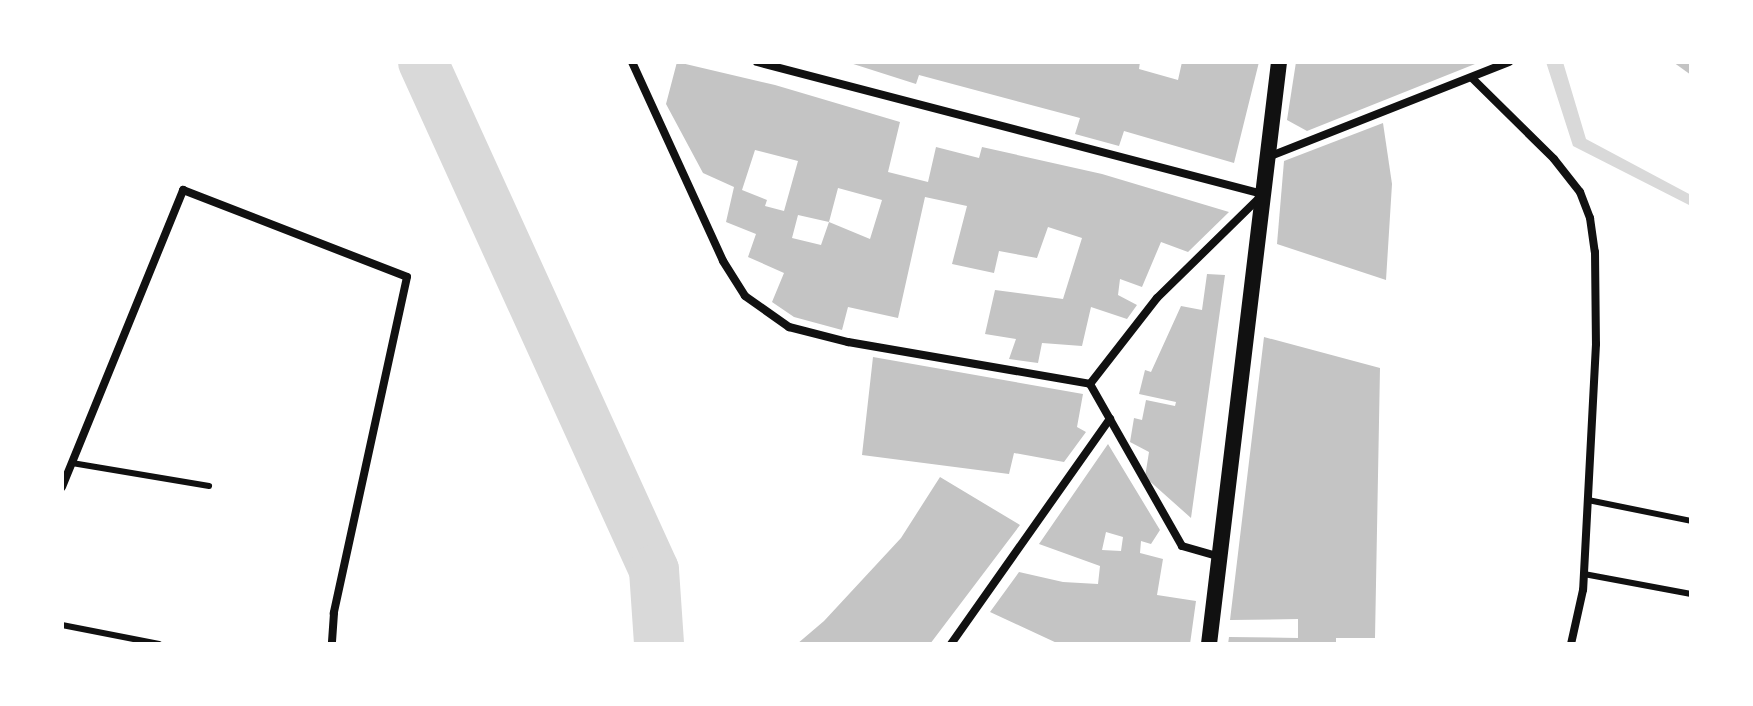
<!DOCTYPE html>
<html>
<head>
<meta charset="utf-8">
<style>
  body { margin:0 }
  #map { position:relative; width:1753px; height:706px; overflow:hidden; background:#fff; font-family:"Roboto Condensed",sans-serif }
  div>[style] { position:absolute }
  [style*='--x'] { left:calc(var(--x)*1px); top:calc(var(--y)*1px); width:calc(var(--w)*1px); rotate:calc(var(--a)*1deg) }
  .water>* { inset:0; background:#d9d9d9 }
  .river>* { height:50px; margin:-25px; padding:0 25px; transform-origin:25px; border-radius:25px; background:#d9d9d9 }
  .building>* { inset:0; background:#c4c4c4 }
  .service>* { height:6px; margin:-3px; padding:0 3px; transform-origin:3px; border-radius:3px; background:#111 }
  .minor>* { height:8px; margin:-4px; padding:0 4px; transform-origin:4px; border-radius:4px; background:#111 }
  .secondary>* { height:16px; margin:-8px; padding:0 8px; transform-origin:8px; border-radius:8px; background:#111 }
  span { translate:-50% -50%; white-space:nowrap; text-align:center; line-height:1.15; -webkit-text-stroke:7px #fff; paint-order:stroke }
  .frame { position:absolute; inset:0; border:64px solid #fff; pointer-events:none }
</style>
</head>
<body>
<div id="map">
  <div class="water">
    <i style="clip-path:polygon(1546px 62px,1563px 62px,1586px 139px,1691px 195px,1691px 206px,1573px 146px)"></i>
  </div>
  <div class="river">
    <i style="--x:423;--y:62;--w:558;--a:65.55"></i>
    <i style="--x:654;--y:570;--w:74;--a:86.1"></i>
  </div>
  <div class="building">
    <i style="clip-path:polygon(evenodd,677px 62px,775px 85px,900px 122px,888px 172px,928px 182px,936px 147px,979px 158px,982px 147px,1102px 174px,1229px 212px,1188px 252px,1161px 242px,1142px 287px,1120px 279px,1118px 295px,1137px 305px,1127px 319px,1091px 307px,1082px 346px,1042px 343px,1038px 363px,1009px 359px,1016px 339px,985px 334px,995px 290px,1063px 299px,1082px 238px,1048px 227px,1037px 258px,999px 251px,994px 273px,952px 264px,967px 206px,925px 197px,898px 318px,848px 307px,842px 330px,794px 317px,772px 302px,784px 273px,748px 257px,756px 234px,726px 222px,734px 187px,703px 173px,666px 104px,677px 62px,755px 150px,798px 161px,784px 211px,765px 206px,767px 200px,742px 190px,755px 150px,677px 62px,838px 188px,882px 200px,870px 239px,829px 222px,821px 245px,792px 238px,798px 215px,829px 222px,838px 188px)"></i>
    <i style="clip-path:polygon(847px 62px,1140px 62px,1139px 69px,1178px 80px,1182px 62px,1259px 62px,1234px 163px,1124px 131px,1119px 146px,1075px 134px,1080px 118px,919px 75px,916px 84px)"></i>
    <i style="clip-path:polygon(1296px 62px,1480px 62px,1307px 131px,1287px 120px)"></i>
    <i style="clip-path:polygon(1673px 62px,1691px 62px,1691px 75px)"></i>
    <i style="clip-path:polygon(1383px 123px,1392px 184px,1386px 280px,1277px 244px,1284px 161px)"></i>
    <i style="clip-path:polygon(1207px 274px,1225px 275px,1191px 518px,1145px 477px,1149px 452px,1130px 442px,1134px 418px,1142px 420px,1146px 400px,1175px 406px,1176px 402px,1139px 394px,1145px 370px,1151px 372px,1181px 306px,1202px 310px)"></i>
    <i style="clip-path:polygon(1264px 337px,1380px 368px,1375px 638px,1336px 638px,1336px 644px,1228px 644px,1229px 637px,1298px 638px,1298px 619px,1230px 620px)"></i>
    <i style="clip-path:polygon(873px 357px,1083px 394px,1077px 427px,1086px 432px,1064px 462px,1014px 453px,1009px 474px,862px 455px)"></i>
    <i style="clip-path:polygon(evenodd,1108px 444px,1160px 530px,1151px 544px,1141px 541px,1140px 553px,1163px 559px,1157px 595px,1196px 601px,1190px 644px,1059px 644px,990px 612px,1019px 572px,1063px 582px,1098px 584px,1100px 566px,1039px 544px,1108px 444px,1106px 532px,1123px 537px,1121px 551px,1102px 550px,1106px 532px)"></i>
    <i style="clip-path:polygon(940px 477px,1020px 525px,930px 644px,797px 644px,824px 621px,901px 538px)"></i>
  </div>
  <div class="service">
    <i style="--x:72;--y:463;--w:139;--a:9.5"></i>
    <i style="--x:1588;--y:500;--w:105;--a:11.5"></i>
    <i style="--x:1584;--y:574;--w:109;--a:10.6"></i>
    <i style="--x:62;--y:625;--w:99;--a:11.1"></i>
  </div>
  <div class="minor">
    <i style="--x:632;--y:62;--w:219;--a:65.4"></i>
    <i style="--x:723;--y:261;--w:41;--a:57.8"></i>
    <i style="--x:745;--y:296;--w:54;--a:35.2"></i>
    <i style="--x:789;--y:327;--w:61;--a:14.3"></i>
    <i style="--x:848;--y:342;--w:246;--a:9.8"></i>
    <i style="--x:757;--y:62;--w:523;--a:14.62"></i>
    <i style="--x:1472;--y:78;--w:115;--a:44.6"></i>
    <i style="--x:1554;--y:159;--w:42;--a:51.8"></i>
    <i style="--x:1580;--y:192;--w:28;--a:69"></i>
    <i style="--x:1590;--y:218;--w:34;--a:82"></i>
    <i style="--x:1595;--y:252;--w:92;--a:89.4"></i>
    <i style="--x:1596;--y:344;--w:246;--a:93"></i>
    <i style="--x:1583;--y:590;--w:55;--a:102.5"></i>
    <i style="--x:1268;--y:157;--w:259;--a:-21.5"></i>
    <i style="--x:1090;--y:384;--w:109;--a:-52.1"></i>
    <i style="--x:1157;--y:298;--w:144;--a:-44.4"></i>
    <i style="--x:1090;--y:384;--w:186;--a:60.4"></i>
    <i style="--x:1182;--y:546;--w:40;--a:16"></i>
    <i style="--x:62;--y:487;--w:321;--a:-67.8"></i>
    <i style="--x:183;--y:190;--w:240;--a:21.2"></i>
    <i style="--x:407;--y:277;--w:344;--a:102.3"></i>
    <i style="--x:334;--y:613;--w:31;--a:94"></i>
    <i style="--x:951;--y:644;--w:276;--a:-54.8"></i>
  </div>
  <div class="secondary">
    <i style="--x:1209;--y:644;--w:586;--a:-83.14"></i>
  </div>
  <div class="frame"></div>
</div>
</body>
</html>
